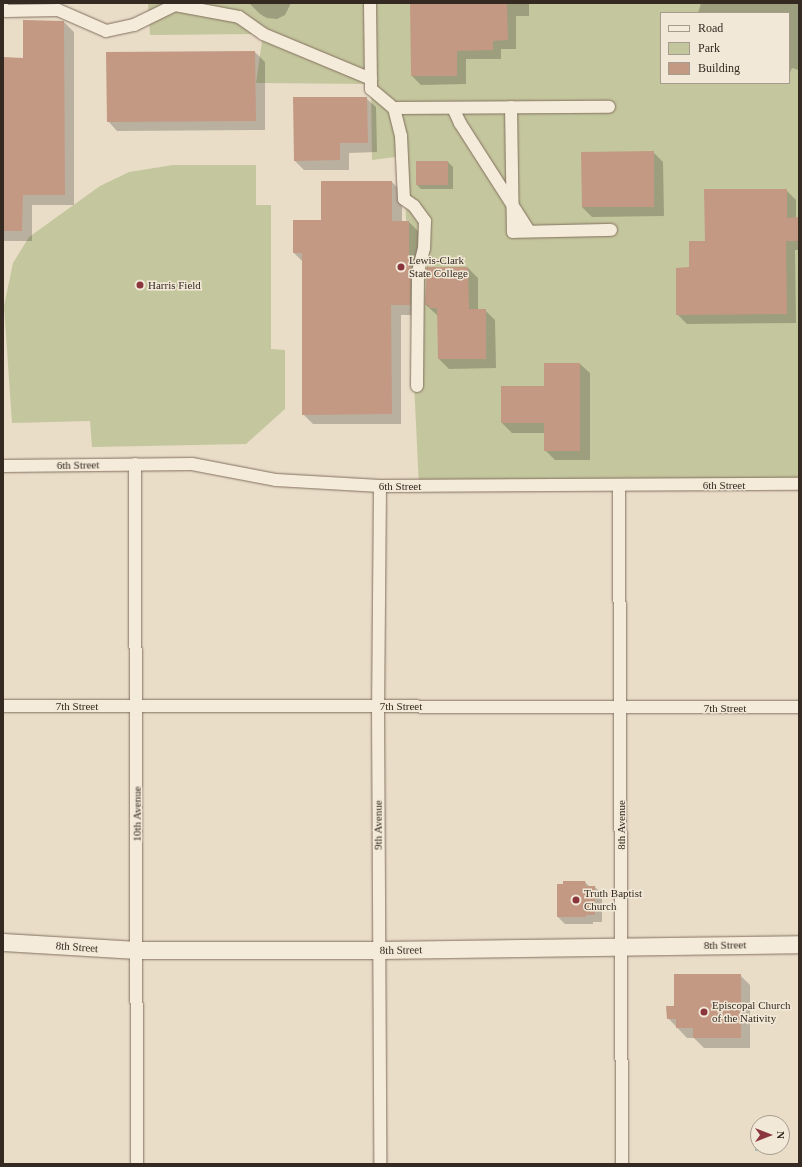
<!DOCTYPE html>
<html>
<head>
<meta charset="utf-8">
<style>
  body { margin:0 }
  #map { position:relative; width:802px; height:1167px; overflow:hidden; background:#e9ddc8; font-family:"Times New Roman",serif }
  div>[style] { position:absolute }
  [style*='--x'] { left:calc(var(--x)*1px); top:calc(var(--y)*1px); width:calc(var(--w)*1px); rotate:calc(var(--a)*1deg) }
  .green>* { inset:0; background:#c4c69d }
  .water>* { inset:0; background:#a9beb6 }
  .shadow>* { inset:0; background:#0003 }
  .building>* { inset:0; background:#c39983 }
  .roads { filter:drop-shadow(0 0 1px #83705f) drop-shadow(0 0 1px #83705f) }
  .street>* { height:12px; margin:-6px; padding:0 6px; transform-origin:6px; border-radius:6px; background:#f5ebda }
  .secondary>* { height:17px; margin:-8.5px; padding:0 8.5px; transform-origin:8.5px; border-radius:8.5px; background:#f5ebda }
  .dots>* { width:11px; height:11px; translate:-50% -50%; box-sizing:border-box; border:2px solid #f2e8d7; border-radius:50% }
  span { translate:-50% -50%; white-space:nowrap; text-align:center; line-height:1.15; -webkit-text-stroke:3px #f2e8d7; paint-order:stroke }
  .poi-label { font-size:11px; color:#352a21 }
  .left { translate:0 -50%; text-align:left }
  .street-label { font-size:11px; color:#352a21 }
  .frame { position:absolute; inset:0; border:4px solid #352a21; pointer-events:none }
  .legend { position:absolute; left:660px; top:12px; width:130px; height:72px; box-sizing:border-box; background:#f2e8d7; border:1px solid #a69c8e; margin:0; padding:5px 7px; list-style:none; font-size:12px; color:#352a21 }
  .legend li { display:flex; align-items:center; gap:8px; height:20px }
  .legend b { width:20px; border:1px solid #a69c8e }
  .north { position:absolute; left:750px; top:1115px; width:40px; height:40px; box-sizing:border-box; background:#f2e8d7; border:1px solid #a69c8e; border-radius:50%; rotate:90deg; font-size:11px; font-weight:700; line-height:16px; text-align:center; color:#352a21 }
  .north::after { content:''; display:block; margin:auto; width:14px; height:18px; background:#8b363c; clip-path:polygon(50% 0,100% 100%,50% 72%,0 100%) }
</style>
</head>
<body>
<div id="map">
  <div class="green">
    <i style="clip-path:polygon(evenodd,148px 3px,799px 3px,799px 484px,419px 486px,403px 156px,372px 160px,371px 84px,256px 83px,263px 34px,150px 35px,148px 3px,661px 13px,789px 13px,789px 83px,661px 83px,661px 13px)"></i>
    <i style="clip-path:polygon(173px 165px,256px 165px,256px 205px,271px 205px,271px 349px,285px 350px,285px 409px,246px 444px,92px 447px,90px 421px,12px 423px,4px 306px,13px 263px,29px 237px,100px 186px,129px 172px)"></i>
  </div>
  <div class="water">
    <i style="clip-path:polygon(755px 1140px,758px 1140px,758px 1147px,777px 1147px,777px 1151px,755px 1151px)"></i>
  </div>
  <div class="shadow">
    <i style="clip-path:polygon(249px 3px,291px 3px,285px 15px,277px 19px,267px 18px,260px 14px)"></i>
    <i style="clip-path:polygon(411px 3px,529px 3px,529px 16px,516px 16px,516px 49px,501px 49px,501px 59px,466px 59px,466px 84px,421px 85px,412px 76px)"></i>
    <i style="clip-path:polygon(701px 3px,799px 3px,799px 70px,792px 68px,789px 75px,789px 13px,698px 13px)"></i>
    <i style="clip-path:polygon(64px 22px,74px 32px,74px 205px,32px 205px,32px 241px,3px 241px,3px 58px,24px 59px)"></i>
    <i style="clip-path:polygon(255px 52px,265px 62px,265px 130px,117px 131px,108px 121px)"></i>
    <i style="clip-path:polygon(366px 98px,376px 107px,377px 152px,349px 153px,349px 170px,304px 170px,295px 161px)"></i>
    <i style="clip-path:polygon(653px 152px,663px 162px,664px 216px,592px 217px,582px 207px,582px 153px)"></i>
    <i style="clip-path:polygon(448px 162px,453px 167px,453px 189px,421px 189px,417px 185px)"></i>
    <i style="clip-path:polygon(392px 182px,402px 192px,402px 222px,409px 222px,419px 232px,420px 315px,401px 315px,401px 424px,313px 424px,303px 414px,303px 262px,294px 253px,322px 221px)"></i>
    <i style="clip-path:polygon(786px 190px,796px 200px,796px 218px,799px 218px,799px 250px,795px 250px,796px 323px,687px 324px,677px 314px,690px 268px,706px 242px)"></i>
    <i style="clip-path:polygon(468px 268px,478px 278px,478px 310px,485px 310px,495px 320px,496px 368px,449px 369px,439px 359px,438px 316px,426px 305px)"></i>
    <i style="clip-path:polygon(580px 364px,590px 373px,590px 460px,555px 460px,545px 450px,545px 433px,512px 433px,502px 423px,502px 387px,545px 387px)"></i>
    <i style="clip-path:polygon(585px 882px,590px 887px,595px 887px,602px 894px,602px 922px,593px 922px,593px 924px,565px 924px,558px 917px)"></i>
    <i style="clip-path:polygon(740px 975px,750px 985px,750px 1048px,704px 1048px,694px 1038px,687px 1038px,668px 1018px,675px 1007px)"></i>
  </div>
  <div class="building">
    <i style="clip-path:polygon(410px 3px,507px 3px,508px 40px,493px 41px,493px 50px,457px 51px,457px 76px,411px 76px)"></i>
    <i style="clip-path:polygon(23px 20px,64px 21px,65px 195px,23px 195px,22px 231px,3px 231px,3px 57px,23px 58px)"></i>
    <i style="clip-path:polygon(255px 51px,256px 121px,107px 122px,106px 52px)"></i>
    <i style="clip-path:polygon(293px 97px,367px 97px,368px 143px,340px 143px,340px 160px,294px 161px)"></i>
    <i style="clip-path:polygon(654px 151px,654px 207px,582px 207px,581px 152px)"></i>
    <i style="clip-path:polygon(416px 161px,448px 161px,448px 185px,416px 185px)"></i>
    <i style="clip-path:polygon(321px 181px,392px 181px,392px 221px,409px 221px,409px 267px,411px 267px,410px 305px,391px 305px,392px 414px,302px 415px,302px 253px,293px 253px,293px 220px,321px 220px)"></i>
    <i style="clip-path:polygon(704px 189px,787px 189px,787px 218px,799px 217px,799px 241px,786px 241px,787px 314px,676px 315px,676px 268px,689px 267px,689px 241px,705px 241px)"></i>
    <i style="clip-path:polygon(427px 267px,468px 267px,469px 309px,486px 309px,486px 359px,438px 359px,437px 308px,429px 308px,429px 305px,425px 305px)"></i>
    <i style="clip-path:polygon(544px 363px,580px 363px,580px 451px,544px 451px,544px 423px,501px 423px,501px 386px,544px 386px)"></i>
    <i style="clip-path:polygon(563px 881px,585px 881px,586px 886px,595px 886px,595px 915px,586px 915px,586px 917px,557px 917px,557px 884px,563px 884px)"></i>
    <i style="clip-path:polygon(674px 974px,741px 974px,741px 1038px,693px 1038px,693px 1028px,676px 1028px,676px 1019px,667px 1019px,666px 1006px,674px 1006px)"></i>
  </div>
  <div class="roads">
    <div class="street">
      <i style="--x:370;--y:3;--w:86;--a:89.3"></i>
      <i style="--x:371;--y:89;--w:30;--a:40"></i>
      <i style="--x:394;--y:108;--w:29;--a:76"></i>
      <i style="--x:401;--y:136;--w:63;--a:87.3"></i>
      <i style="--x:404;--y:199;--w:12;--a:35"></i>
      <i style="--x:414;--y:206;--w:19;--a:54"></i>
      <i style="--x:425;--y:221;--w:27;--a:92"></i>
      <i style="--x:424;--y:248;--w:25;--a:104"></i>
      <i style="--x:418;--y:272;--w:114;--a:90.5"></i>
      <i style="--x:3;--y:8;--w:4;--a:45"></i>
      <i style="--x:6;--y:11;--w:52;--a:-1.1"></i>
      <i style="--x:58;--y:10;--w:52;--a:23.6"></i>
      <i style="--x:106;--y:31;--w:29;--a:-12"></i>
      <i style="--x:134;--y:25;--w:46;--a:-26"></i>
      <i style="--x:175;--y:5;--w:65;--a:10.6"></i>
      <i style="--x:239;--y:17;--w:29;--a:35"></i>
      <i style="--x:263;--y:34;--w:117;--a:22.6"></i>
      <i style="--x:511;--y:107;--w:125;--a:89.1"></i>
      <i style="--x:513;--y:232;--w:98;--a:-1.2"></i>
      <i style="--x:394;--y:108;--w:215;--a:-0.3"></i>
      <i style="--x:453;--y:108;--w:17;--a:65"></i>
      <i style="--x:460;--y:123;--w:128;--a:57.4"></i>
      <i style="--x:135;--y:464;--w:700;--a:89.84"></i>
      <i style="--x:3;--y:466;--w:189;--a:-0.6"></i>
      <i style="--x:192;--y:464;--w:86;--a:10.8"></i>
      <i style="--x:276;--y:480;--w:104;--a:3.3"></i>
      <i style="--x:380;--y:486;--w:419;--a:-0.3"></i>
      <i style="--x:380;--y:486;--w:220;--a:90.5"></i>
      <i style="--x:378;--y:706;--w:458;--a:89.7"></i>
      <i style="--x:619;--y:486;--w:678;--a:89.75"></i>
      <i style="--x:3;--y:706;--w:796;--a:0.07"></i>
    </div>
    <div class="secondary">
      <i style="--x:3;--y:942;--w:134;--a:3.4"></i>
      <i style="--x:137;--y:950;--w:242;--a:0"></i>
      <i style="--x:379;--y:950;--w:420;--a:-0.8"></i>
    </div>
  </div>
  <div class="dots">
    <i style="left:401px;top:267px;background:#8b363c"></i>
    <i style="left:140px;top:285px;background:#8b363c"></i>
    <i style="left:576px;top:900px;background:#8b363c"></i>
    <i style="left:704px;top:1012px;background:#8b363c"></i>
  </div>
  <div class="poi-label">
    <span class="left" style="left:409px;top:267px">Lewis-Clark<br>State College</span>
    <span class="left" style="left:148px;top:285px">Harris Field</span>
    <span class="left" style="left:584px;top:900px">Truth Baptist<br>Church</span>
    <span class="left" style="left:712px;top:1012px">Episcopal Church<br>of the Nativity</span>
  </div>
  <div class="street-label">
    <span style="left:78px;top:465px;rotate:-1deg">6th Street</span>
    <span style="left:724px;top:485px">6th Street</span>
    <span style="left:400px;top:486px">6th Street</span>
    <span style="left:77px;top:706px">7th Street</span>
    <span style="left:401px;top:706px">7th Street</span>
    <span style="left:725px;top:708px">7th Street</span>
    <span style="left:137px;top:814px;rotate:-90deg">10th Avenue</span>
    <span style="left:378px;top:825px;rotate:-90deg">9th Avenue</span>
    <span style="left:621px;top:825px;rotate:-90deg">8th Avenue</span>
    <span style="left:725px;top:945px;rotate:-1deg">8th Street</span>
    <span style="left:77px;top:947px;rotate:4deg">8th Street</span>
    <span style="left:401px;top:950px;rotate:-1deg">8th Street</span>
  </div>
  <div class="frame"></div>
  <ul class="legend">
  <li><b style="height:5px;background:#f5ebda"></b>Road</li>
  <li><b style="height:11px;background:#c4c69d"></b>Park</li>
  <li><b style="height:11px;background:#c39983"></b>Building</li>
  </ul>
  <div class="north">N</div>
</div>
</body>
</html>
